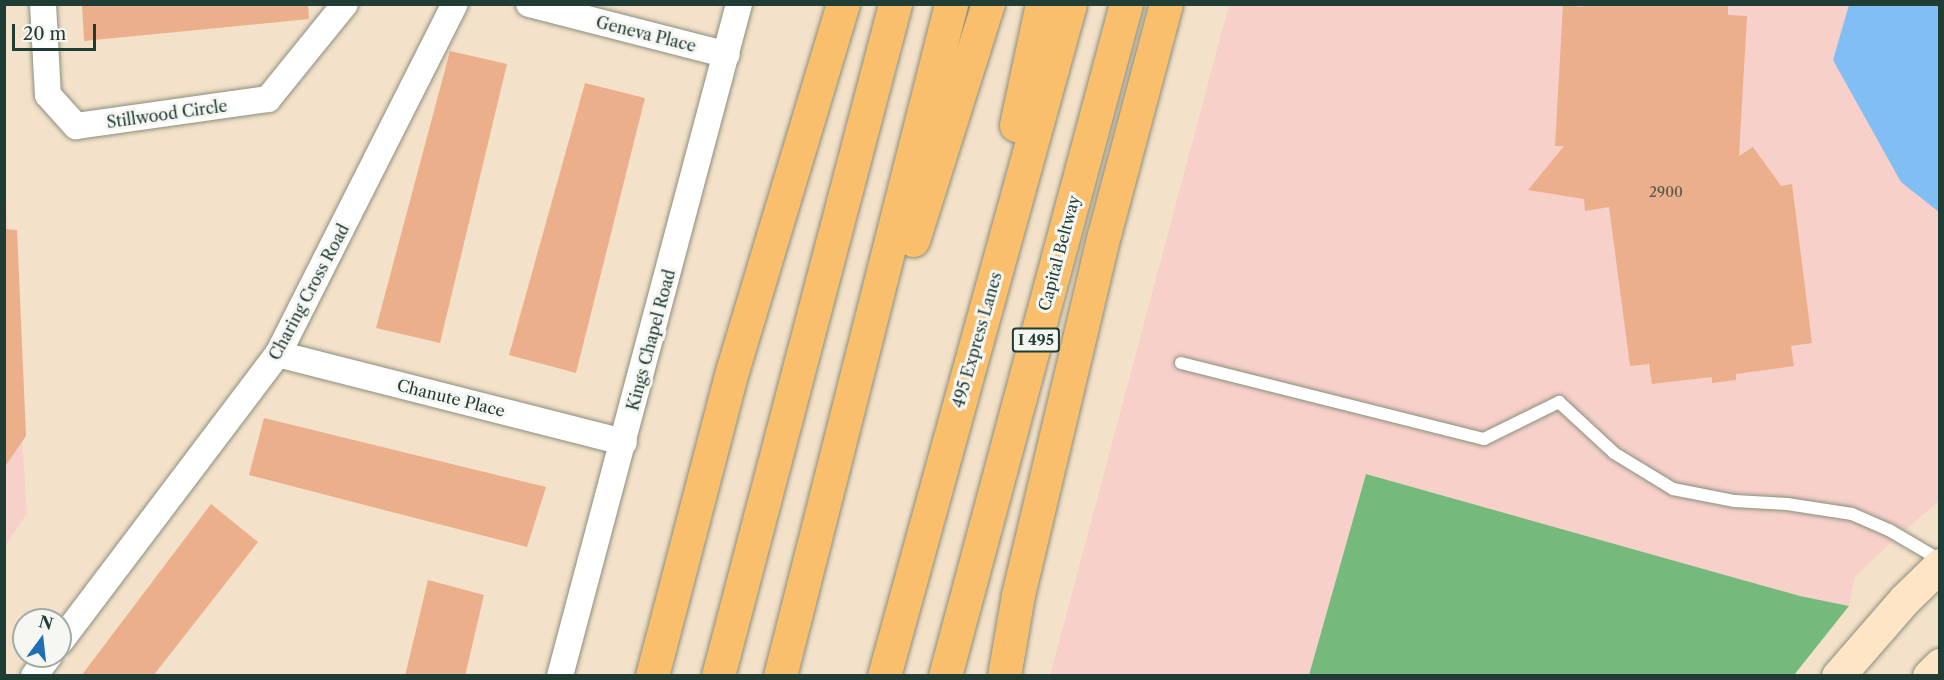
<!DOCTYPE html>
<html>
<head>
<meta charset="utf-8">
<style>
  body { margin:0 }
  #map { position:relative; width:1944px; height:680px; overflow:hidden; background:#f4e1c9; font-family:"Libre Caslon Text",serif }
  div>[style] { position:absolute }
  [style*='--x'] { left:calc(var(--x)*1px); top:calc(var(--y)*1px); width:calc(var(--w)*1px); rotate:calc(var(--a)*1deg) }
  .built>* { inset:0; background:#f7d0ca }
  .forest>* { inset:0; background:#76b97c }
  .water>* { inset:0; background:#80bef3 }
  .building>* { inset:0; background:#ecaf8b }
  .roads { filter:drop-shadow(0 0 2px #8a8f7e) drop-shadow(0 0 2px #8a8f7e) }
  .service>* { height:12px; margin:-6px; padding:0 6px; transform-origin:6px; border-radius:6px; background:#fff }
  .minor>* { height:26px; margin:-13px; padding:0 13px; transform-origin:13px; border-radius:13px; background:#fff }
  .secondary>* { height:33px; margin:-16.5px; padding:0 16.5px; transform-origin:16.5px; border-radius:16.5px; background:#fde5c5 }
  .motorway>* { height:33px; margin:-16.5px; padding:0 16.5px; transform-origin:16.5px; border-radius:16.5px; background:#f9bf6d }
  span { translate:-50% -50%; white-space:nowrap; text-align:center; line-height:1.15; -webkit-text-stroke:6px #f6f6f2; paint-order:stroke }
  .number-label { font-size:14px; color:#525a4a }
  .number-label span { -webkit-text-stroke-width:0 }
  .shield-label span { padding:2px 4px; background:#f6f6f2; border:2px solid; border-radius:4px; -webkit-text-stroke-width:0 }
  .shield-label { font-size:15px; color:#1f3d34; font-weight:700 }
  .street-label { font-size:16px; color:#1f3d34 }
  .frame { position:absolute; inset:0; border:6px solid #1f3d34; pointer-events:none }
  .north { position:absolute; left:12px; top:608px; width:60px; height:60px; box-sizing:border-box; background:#f6f6f2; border:2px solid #a0aca6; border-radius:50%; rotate:15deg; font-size:16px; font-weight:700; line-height:24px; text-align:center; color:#1f3d34 }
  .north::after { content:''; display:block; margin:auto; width:21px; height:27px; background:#1f6fb2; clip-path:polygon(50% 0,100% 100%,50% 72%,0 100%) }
  .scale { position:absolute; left:12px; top:24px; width:84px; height:27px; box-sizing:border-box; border:3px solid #1f3d34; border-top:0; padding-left:8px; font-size:18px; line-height:21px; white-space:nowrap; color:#1f3d34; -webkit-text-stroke:4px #f6f6f2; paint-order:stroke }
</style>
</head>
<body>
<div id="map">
  <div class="built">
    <i style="clip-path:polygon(1229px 5px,1912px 5px,1939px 98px,1939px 501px,1890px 543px,1855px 577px,1849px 606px,1800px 596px,1366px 474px,1309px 675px,1050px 676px)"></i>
    <i style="clip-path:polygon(4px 171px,27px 513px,5px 546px,4px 546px)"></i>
  </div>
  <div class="forest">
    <i style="clip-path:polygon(1366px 474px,1800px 596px,1849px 606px,1794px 675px,1309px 675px)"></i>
  </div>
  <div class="water">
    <i style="clip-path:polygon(1849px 5px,1939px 5px,1939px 212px,1901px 182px,1833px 60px)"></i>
  </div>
  <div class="building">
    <i style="clip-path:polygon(82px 4px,308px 4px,309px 19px,84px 41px)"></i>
    <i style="clip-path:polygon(1583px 4px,1728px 4px,1728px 15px,1747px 16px,1739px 156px,1753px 147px,1781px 186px,1792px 184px,1812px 343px,1791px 346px,1794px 366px,1736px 374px,1736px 380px,1712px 383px,1712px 377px,1652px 384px,1649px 364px,1630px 366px,1609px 207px,1585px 211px,1584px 199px,1528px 190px,1564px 146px,1555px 146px,1563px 5px,1583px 7px)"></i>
    <i style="clip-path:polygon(450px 51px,507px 64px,440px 343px,376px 328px)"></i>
    <i style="clip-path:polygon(585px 83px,645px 98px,576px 373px,509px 355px)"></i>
    <i style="clip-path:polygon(4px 229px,17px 230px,26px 436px,4px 468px)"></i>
    <i style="clip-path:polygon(264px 418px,546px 487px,527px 547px,249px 475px)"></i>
    <i style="clip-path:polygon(211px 504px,258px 542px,153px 676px,81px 676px)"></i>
    <i style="clip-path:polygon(428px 580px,484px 595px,465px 676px,405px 676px)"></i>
  </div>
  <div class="roads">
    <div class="service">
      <i style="--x:1181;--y:363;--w:312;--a:14.1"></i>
      <i style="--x:1484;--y:439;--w:84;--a:-26.3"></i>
      <i style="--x:1559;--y:402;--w:75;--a:42.8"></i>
      <i style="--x:1614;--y:453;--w:69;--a:31.4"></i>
      <i style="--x:1673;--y:489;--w:63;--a:11"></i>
      <i style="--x:1735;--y:501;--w:52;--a:3.3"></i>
      <i style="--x:1787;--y:504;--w:66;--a:8.7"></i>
      <i style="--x:1852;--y:514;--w:40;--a:23.4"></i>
      <i style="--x:1889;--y:530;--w:59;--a:30.5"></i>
    </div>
    <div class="minor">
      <i style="--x:43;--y:4;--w:91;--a:86.9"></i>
      <i style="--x:48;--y:95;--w:42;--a:47.9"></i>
      <i style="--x:76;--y:126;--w:194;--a:-8"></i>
      <i style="--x:268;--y:99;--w:122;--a:-51"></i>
      <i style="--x:529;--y:4;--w:204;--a:14.4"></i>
      <i style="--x:278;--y:354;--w:357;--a:14.3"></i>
      <i style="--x:60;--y:642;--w:361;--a:-52.9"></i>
      <i style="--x:278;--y:354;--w:392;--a:-63.2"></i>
      <i style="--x:34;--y:676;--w:25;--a:-53"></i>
      <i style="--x:560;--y:676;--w:695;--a:-75.08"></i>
    </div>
    <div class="secondary">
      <i style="--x:1838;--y:676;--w:101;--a:-49"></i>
      <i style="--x:1904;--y:600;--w:50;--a:-44.2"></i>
      <i style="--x:1929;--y:676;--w:16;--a:-45"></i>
    </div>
    <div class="motorway">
      <i style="--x:1016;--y:125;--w:124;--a:-77.9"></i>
      <i style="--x:913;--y:240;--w:248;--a:-72.4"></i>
      <i style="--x:652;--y:676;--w:318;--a:-75.3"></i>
      <i style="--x:733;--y:368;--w:380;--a:-73.2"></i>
      <i style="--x:718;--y:676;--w:695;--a:-75.24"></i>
      <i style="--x:780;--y:676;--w:693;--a:-75.72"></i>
      <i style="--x:884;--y:676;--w:697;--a:-74.53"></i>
      <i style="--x:945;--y:676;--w:696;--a:-74.93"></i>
      <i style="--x:1004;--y:676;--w:82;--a:-80.2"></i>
      <i style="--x:1018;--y:595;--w:370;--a:-76.6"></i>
      <i style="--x:1104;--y:235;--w:239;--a:-75"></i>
    </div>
  </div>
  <div class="number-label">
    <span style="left:1666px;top:192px">2900</span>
  </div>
  <div class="shield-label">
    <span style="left:1036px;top:340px">I 495</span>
  </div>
  <div class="street-label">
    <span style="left:646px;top:34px;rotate:14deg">Geneva Place</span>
    <span style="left:167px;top:114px;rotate:-8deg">Stillwood Circle</span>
    <span style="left:1059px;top:253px;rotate:-75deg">Capital Beltway</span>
    <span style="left:309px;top:292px;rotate:-62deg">Charing Cross Road</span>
    <span style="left:651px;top:340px;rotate:-75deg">Kings Chapel Road</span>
    <span style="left:977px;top:340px;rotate:-74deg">495 Express Lanes</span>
    <span style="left:451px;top:398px;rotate:14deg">Chanute Place</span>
  </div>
  <div class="frame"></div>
  <div class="north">N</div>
  <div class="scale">20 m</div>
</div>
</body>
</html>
